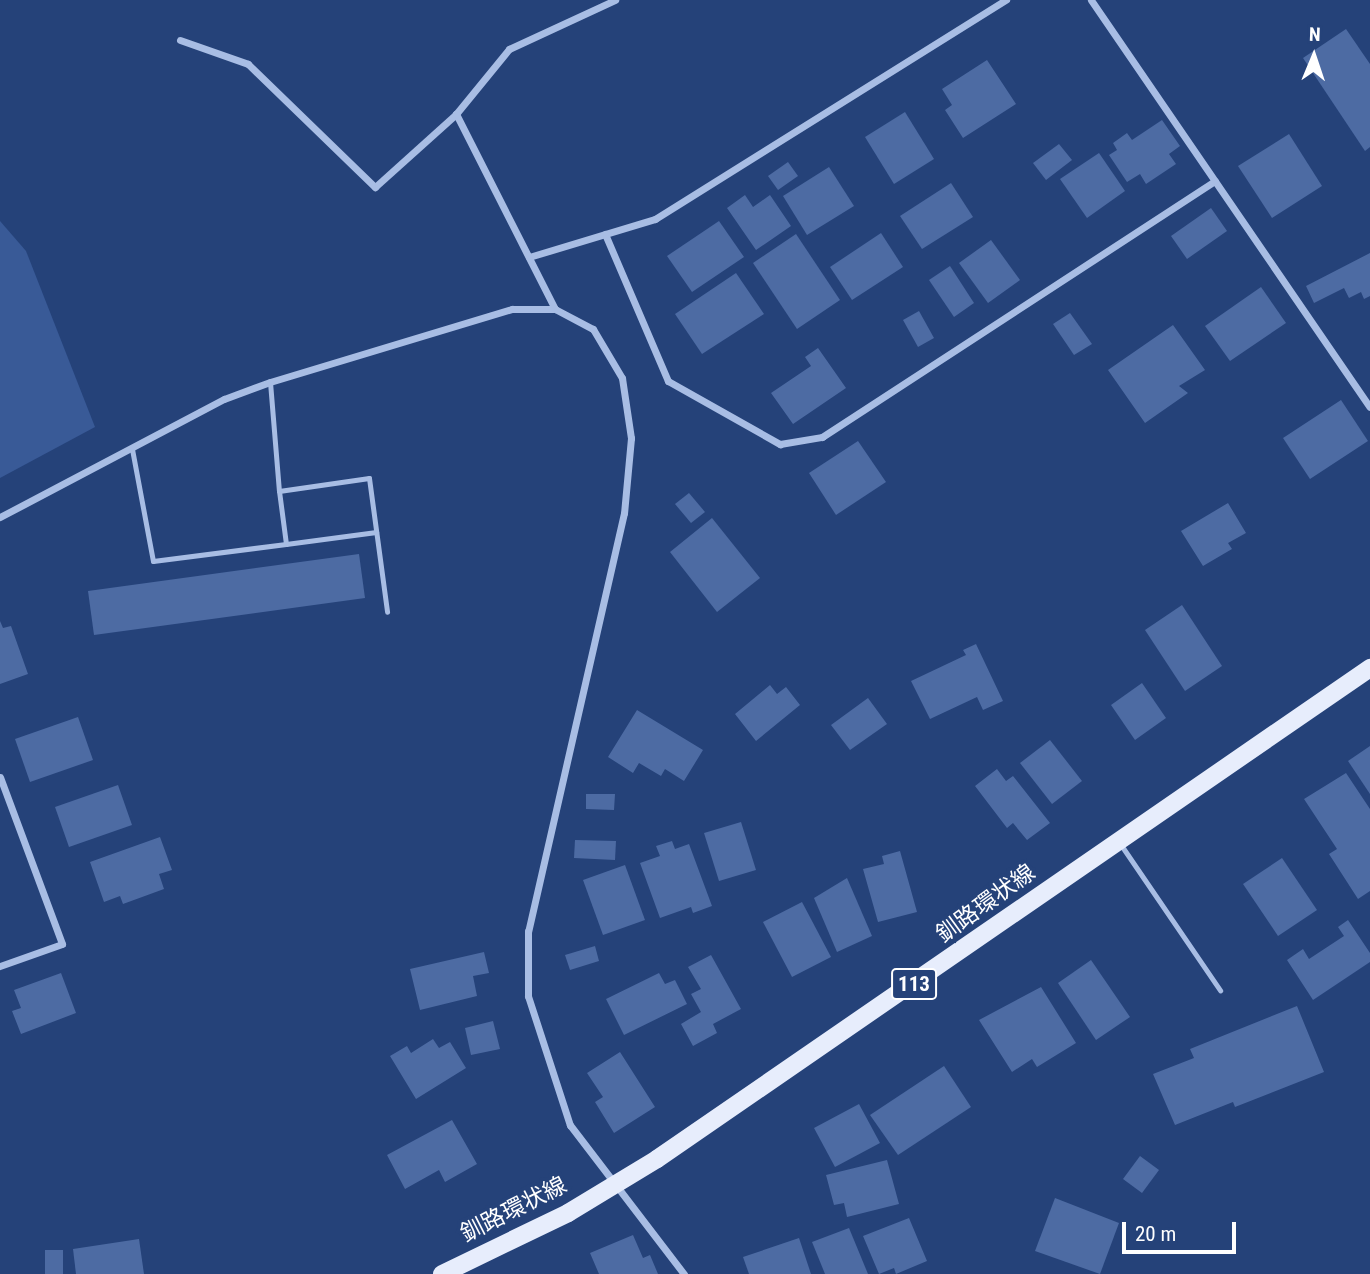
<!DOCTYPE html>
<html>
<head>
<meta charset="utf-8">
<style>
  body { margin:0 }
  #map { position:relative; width:1370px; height:1274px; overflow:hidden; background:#254279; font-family:"Roboto Condensed","Noto Sans JP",sans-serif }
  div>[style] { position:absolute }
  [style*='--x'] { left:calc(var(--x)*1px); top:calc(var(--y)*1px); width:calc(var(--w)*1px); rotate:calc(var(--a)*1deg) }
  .green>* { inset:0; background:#395a97 }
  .building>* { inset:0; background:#4d6ba3 }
  .service>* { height:5px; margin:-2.5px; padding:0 2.5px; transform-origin:2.5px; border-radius:2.5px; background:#a8bde4 }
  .minor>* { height:7px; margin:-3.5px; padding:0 3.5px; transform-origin:3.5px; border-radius:3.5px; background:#a8bde4 }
  .primary>* { height:18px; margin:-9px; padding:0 9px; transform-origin:9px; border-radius:9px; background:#e7edfc }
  span { translate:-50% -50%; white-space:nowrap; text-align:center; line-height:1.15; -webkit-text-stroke:7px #254279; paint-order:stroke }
  .shield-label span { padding:2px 5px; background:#254279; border:2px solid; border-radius:5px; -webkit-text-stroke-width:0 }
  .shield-label { font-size:21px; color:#fff; font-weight:700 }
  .street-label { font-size:23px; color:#fff }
  .north { position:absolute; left:1279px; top:21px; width:70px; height:70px; -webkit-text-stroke:5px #254279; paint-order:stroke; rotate:2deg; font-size:19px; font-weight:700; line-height:28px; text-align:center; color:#fff }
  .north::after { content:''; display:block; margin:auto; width:24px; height:32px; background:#fff; clip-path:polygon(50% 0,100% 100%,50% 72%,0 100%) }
  .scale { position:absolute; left:1122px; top:1222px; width:114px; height:32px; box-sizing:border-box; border:4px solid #fff; border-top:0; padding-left:9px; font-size:21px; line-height:24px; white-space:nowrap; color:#fff; -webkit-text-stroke:5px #254279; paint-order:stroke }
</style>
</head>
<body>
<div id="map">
  <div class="green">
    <i style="clip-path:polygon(0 221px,26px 251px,95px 427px,0 478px)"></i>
  </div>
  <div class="building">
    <i style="clip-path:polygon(1346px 29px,1370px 64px,1370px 147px,1365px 151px,1303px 58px)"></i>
    <i style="clip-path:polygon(987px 60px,1016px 104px,963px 138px,945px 110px,952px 105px,942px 89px)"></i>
    <i style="clip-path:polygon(905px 112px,934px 159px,894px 184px,865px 137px)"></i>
    <i style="clip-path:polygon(1162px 120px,1180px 146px,1169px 154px,1176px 164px,1146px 184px,1140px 174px,1127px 182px,1109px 155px,1117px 150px,1113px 143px,1127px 133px,1132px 140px)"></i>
    <i style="clip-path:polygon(1289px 134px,1322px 186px,1272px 218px,1238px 166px)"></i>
    <i style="clip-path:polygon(1059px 144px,1072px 160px,1046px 180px,1033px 163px)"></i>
    <i style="clip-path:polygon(1099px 153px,1125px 191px,1087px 218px,1060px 179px)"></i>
    <i style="clip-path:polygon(788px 162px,798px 176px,778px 190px,768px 176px)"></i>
    <i style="clip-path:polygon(829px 167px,854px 206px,807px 235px,783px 196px)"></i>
    <i style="clip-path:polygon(951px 183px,973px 217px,922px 249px,900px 216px)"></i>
    <i style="clip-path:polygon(745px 195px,753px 207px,770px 195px,791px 226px,756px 250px,727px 208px)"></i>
    <i style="clip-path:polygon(1211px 208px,1227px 231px,1187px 259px,1171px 236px)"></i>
    <i style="clip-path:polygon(719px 221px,744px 257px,692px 292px,667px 256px)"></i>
    <i style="clip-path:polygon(881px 233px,903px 267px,852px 300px,830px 267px)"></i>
    <i style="clip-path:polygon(796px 234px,840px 300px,797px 329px,753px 263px)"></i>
    <i style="clip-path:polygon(991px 240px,1020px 280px,988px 303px,959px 263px)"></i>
    <i style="clip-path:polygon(1370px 253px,1370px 296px,1364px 299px,1361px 292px,1349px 298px,1344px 288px,1314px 303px,1306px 286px)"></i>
    <i style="clip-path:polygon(950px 266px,974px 303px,954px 317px,929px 280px)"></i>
    <i style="clip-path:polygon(736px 273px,764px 314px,702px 354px,675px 314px)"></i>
    <i style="clip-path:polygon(1261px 287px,1286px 323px,1230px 361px,1205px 326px)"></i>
    <i style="clip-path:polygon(919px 311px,934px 338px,918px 347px,903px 320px)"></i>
    <i style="clip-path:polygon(1070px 313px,1092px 344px,1074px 355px,1053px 324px)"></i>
    <i style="clip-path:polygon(1173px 325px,1205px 370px,1179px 386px,1188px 393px,1145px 423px,1108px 370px)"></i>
    <i style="clip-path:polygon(818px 348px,846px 388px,793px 424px,771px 393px,811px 366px,805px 357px)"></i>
    <i style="clip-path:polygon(1341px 400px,1368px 441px,1310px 479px,1283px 438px)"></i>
    <i style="clip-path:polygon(858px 441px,886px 482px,836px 515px,809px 473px)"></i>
    <i style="clip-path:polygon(689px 493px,705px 512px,691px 523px,675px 504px)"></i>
    <i style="clip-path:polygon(1228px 503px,1246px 533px,1228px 543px,1232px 549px,1203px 566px,1181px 531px)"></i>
    <i style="clip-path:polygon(712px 518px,760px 578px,717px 612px,670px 552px)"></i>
    <i style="clip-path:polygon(359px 554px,365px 598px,94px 635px,88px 591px)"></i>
    <i style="clip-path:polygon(1182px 605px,1222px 666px,1185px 691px,1145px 630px)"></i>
    <i style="clip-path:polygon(0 621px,3px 628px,11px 626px,28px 674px,0 684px)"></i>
    <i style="clip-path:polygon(976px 644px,1003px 701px,983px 710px,977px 697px,930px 719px,911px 681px,966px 655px,963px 650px)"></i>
    <i style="clip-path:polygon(1142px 683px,1166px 718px,1135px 740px,1111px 705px)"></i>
    <i style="clip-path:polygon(770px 685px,777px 694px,786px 687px,800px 705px,756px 741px,735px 714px)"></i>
    <i style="clip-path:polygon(868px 698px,887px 724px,850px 750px,831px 725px)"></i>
    <i style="clip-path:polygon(637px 710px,703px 750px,684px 781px,665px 769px,661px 776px,639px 763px,633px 773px,608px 757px)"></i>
    <i style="clip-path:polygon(78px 717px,93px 760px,30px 782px,15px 739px)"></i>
    <i style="clip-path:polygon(1050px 740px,1082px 781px,1052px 804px,1020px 763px)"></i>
    <i style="clip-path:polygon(1370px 746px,1370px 794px,1348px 761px)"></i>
    <i style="clip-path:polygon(997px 769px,1006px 781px,1013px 776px,1050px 823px,1027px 840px,1013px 823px,1007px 828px,975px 786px)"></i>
    <i style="clip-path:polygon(1346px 773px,1370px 809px,1370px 891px,1358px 899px,1329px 854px,1337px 849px,1304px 799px)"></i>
    <i style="clip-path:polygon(118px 785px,132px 825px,69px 847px,55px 807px)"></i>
    <i style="clip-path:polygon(586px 794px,615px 794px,614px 810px,586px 809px)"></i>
    <i style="clip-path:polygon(741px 822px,756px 870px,719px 881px,704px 833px)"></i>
    <i style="clip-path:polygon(160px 837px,172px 870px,159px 874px,164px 889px,123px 904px,120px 896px,104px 902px,90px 862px)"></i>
    <i style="clip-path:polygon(575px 840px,616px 841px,615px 860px,574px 858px)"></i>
    <i style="clip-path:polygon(672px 841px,675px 849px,689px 844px,712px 906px,693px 913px,691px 907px,660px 918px,640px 863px,660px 856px,656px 846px)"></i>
    <i style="clip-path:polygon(900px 851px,917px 912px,878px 922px,863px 869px,884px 864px,882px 856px)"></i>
    <i style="clip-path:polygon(1282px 858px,1317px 910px,1278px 936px,1243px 884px)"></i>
    <i style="clip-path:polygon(625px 865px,645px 920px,603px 935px,583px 880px)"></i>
    <i style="clip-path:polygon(847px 878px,872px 936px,837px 952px,814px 898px)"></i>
    <i style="clip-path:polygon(802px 902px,831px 957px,792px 977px,763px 922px)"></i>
    <i style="clip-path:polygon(1348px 920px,1370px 953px,1370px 962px,1313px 1000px,1287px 960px,1303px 949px,1309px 959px,1344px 936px,1338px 927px)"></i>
    <i style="clip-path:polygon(595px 946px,599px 961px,570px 970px,565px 955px)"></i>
    <i style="clip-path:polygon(484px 952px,489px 973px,473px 976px,477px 996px,420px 1010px,410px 969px)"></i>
    <i style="clip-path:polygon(711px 955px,741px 1009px,713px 1024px,717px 1033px,693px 1046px,681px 1024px,701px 1012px,691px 994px,701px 989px,688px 967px)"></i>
    <i style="clip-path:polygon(1091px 960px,1130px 1017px,1096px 1040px,1058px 983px)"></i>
    <i style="clip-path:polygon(61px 973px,76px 1013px,21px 1034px,12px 1011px,21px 1008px,14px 990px)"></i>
    <i style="clip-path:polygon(659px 973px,665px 984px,675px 980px,687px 1004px,624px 1035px,606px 999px)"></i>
    <i style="clip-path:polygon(1041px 987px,1076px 1043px,1037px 1067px,1032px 1059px,1012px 1072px,979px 1020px)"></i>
    <i style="clip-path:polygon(1297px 1006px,1324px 1072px,1235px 1107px,1233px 1102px,1175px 1125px,1153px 1074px,1194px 1058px,1190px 1049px)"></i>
    <i style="clip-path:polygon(493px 1021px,500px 1049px,471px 1055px,465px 1028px)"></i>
    <i style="clip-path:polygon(433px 1039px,439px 1048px,450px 1042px,466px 1068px,416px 1099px,390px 1056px,407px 1046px,411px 1053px)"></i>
    <i style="clip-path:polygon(620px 1052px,655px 1107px,614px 1133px,595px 1102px,603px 1097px,587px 1073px)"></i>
    <i style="clip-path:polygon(944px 1066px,971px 1107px,898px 1155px,870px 1115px)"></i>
    <i style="clip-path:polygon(859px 1104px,880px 1143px,835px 1167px,814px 1128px)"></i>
    <i style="clip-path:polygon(452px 1120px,477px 1164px,445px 1182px,439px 1170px,405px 1189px,387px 1155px)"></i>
    <i style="clip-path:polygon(1140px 1156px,1159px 1170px,1142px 1193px,1123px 1179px)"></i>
    <i style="clip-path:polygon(887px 1160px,899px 1204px,847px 1217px,844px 1203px,834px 1205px,826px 1175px)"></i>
    <i style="clip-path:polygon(1055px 1198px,1119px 1223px,1100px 1274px,1035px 1251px)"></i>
    <i style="clip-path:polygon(909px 1218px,927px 1261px,896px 1274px,894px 1268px,879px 1274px,863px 1236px)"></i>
    <i style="clip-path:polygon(849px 1228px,868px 1274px,825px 1274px,812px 1242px)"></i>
    <i style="clip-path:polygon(633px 1235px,643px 1258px,650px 1255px,658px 1274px,599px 1274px,590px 1253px)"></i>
    <i style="clip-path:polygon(799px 1238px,811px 1274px,749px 1274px,743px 1257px)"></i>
    <i style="clip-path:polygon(139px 1239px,144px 1274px,76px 1274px,73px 1249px)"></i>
    <i style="clip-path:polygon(45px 1250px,63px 1250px,63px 1274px,45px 1274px)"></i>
  </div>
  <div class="service">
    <i style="--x:270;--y:382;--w:109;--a:85.3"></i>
    <i style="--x:279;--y:491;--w:91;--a:-8.2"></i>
    <i style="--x:369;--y:478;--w:135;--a:82.3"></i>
    <i style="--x:132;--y:449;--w:114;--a:79.4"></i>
    <i style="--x:153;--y:561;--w:134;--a:-7.3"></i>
    <i style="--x:286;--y:544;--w:53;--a:-97.5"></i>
    <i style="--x:286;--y:544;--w:91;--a:-7.6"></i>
    <i style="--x:1121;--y:845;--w:176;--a:55.7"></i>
  </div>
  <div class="minor">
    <i style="--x:1091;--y:0;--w:493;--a:55.6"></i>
    <i style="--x:180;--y:40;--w:72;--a:19.4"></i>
    <i style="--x:248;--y:64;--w:177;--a:44.1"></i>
    <i style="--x:375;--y:187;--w:109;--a:-42"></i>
    <i style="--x:605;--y:234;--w:160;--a:66.8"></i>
    <i style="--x:668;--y:381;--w:129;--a:29.4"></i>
    <i style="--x:780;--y:444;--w:43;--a:-9.5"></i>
    <i style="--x:822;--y:437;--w:469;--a:-33.1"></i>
    <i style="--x:529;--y:257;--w:132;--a:-16.8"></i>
    <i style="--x:655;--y:219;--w:414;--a:-32"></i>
    <i style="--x:555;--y:309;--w:219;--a:-116.9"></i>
    <i style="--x:456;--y:114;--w:84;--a:-50.8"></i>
    <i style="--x:509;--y:49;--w:117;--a:-24.8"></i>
    <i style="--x:0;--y:517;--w:253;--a:-27.8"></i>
    <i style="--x:224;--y:399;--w:49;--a:-20.3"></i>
    <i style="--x:270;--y:382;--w:253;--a:-16.8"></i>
    <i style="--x:512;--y:309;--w:43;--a:0"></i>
    <i style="--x:555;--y:309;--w:43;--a:27.8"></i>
    <i style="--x:593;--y:329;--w:57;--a:59.4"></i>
    <i style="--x:622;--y:378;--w:61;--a:81.5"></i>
    <i style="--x:631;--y:438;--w:75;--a:95.3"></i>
    <i style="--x:624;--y:513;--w:429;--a:102.9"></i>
    <i style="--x:528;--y:931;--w:65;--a:90"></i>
    <i style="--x:528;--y:996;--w:136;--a:72"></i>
    <i style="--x:570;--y:1125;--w:188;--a:52.6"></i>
    <i style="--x:0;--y:777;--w:178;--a:69.6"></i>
    <i style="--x:62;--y:944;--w:66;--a:160.5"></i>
  </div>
  <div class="primary">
    <i style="--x:442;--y:1274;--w:140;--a:-25.8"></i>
    <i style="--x:568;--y:1213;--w:104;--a:-31.2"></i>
    <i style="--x:657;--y:1159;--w:866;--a:-34.55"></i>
  </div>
  <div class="shield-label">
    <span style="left:914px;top:984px">113</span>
  </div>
  <div class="street-label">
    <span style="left:986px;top:904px;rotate:-36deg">釧路環状線</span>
    <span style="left:514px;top:1210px;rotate:-27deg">釧路環状線</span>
  </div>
  <div class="north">N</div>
  <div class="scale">20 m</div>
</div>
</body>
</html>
